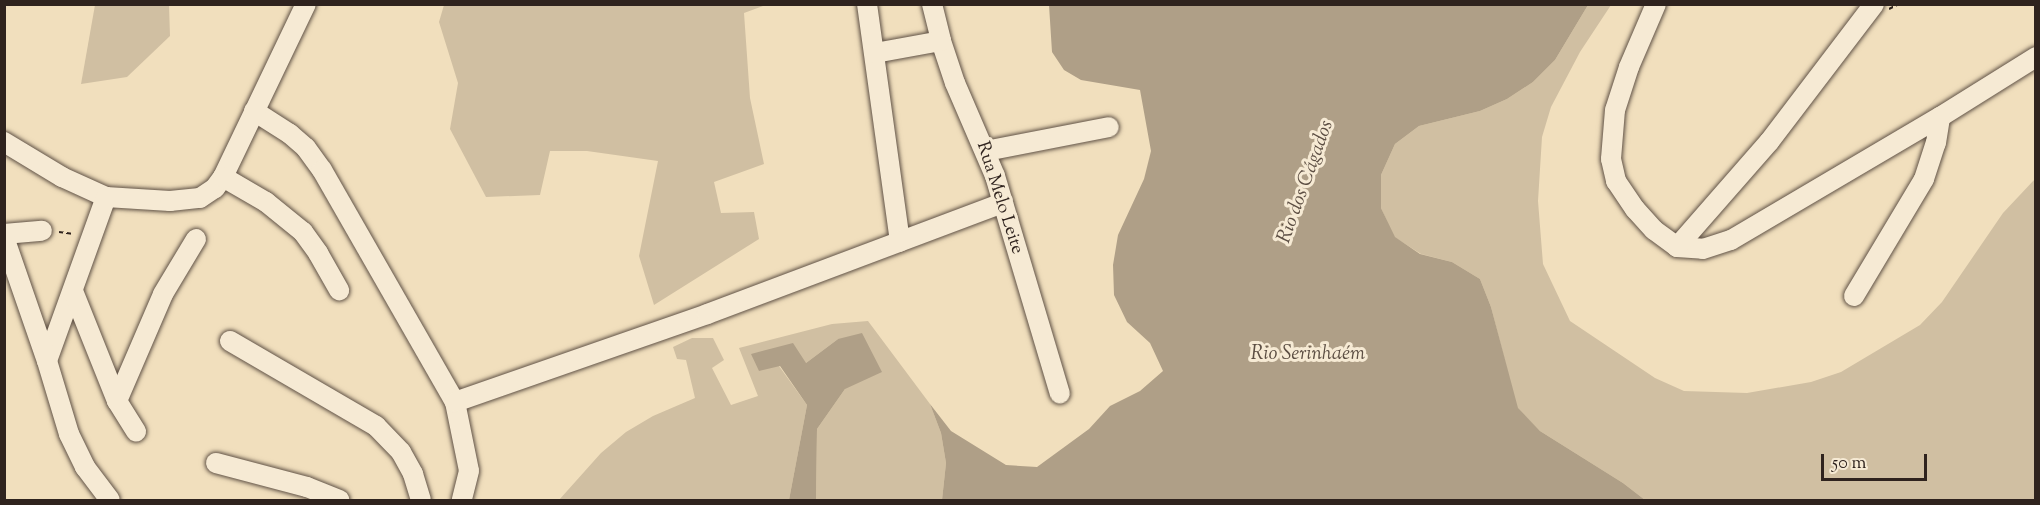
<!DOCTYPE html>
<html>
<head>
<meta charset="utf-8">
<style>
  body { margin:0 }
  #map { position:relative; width:2040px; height:505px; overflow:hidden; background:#f1dfbd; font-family:"Sorts Mill Goudy",serif }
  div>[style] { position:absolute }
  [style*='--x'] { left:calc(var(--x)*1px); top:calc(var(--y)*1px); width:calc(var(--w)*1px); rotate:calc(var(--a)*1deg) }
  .green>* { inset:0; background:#d0bfa2 }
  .water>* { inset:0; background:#af9f87 }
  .path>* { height:2px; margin-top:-1px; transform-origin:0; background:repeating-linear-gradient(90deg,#2f231e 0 4.5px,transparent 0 7.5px) }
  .roads { filter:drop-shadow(0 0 2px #605246) drop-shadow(0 0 2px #605246) }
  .minor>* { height:20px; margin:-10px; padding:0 10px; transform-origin:10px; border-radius:10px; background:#f6ead4 }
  span { translate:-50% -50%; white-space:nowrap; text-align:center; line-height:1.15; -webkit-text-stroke:6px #f6ead4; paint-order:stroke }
  .street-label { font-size:18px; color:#2f231e }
  .water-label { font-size:20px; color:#5c4e43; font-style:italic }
  .frame { position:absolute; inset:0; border:6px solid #2f231e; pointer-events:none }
  .scale { position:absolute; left:1821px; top:454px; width:106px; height:27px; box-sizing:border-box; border:3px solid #2f231e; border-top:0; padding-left:8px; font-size:18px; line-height:21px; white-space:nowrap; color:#2f231e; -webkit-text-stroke:4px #f6ead4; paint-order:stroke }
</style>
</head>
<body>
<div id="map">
  <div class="green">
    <i style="clip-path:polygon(95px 5px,169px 5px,170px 36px,127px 77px,81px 84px)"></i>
    <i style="clip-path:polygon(444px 5px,762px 5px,763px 6px,744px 13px,750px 98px,764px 164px,714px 182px,721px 213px,754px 212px,759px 239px,654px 305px,639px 256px,658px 161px,587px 151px,550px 151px,540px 195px,486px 197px,450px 129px,458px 83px,439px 22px)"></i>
    <i style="clip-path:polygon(1588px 5px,1611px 5px,1580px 52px,1551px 107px,1542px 137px,1538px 201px,1543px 264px,1570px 321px,1655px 378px,1684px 391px,1747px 393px,1811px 382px,1841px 372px,1920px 325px,1942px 302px,2003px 213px,2035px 179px,2035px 500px,1645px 500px,1623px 483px,1540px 431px,1517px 408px,1491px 307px,1480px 279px,1452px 262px,1421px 254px,1394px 237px,1381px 208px,1381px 175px,1395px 144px,1419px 126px,1480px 111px,1507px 99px,1533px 82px,1555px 60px)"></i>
    <i style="clip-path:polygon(868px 321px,930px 404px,941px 433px,946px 463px,942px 500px,816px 500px,817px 429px,845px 389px,838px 339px,806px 363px,779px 366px,807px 405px,789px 500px,559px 500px,601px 453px,626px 432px,653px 416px,695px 398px,686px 360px,677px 359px,673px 347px,692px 338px,713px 338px,724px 360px,712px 368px,731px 405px,758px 396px,739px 348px,832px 324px)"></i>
  </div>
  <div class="water">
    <i style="clip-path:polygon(1049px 5px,1588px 5px,1555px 60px,1533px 82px,1507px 99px,1480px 111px,1419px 126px,1395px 144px,1381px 175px,1381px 208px,1395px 237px,1420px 254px,1452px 262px,1480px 279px,1491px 307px,1518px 408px,1540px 431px,1623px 483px,1645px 500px,942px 500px,946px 463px,941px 433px,930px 404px,951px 431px,1006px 465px,1037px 467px,1089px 429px,1110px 406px,1140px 391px,1163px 371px,1150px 343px,1127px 322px,1114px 295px,1113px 265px,1118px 235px,1144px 179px,1151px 151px,1140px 90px,1081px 80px,1064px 70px,1052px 52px)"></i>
    <i style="clip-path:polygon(862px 333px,882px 372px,845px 389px,817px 429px,816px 500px,789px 500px,807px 405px,780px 366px,759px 371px,751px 354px,793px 343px,806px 363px,838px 339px)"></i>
  </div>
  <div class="path">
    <i style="--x:1889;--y:9;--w:11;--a:-27"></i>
    <i style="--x:59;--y:232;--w:15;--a:8"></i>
  </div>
  <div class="roads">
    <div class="minor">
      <i style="--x:867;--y:4;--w:240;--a:82.1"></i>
      <i style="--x:932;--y:4;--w:38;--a:76"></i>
      <i style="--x:941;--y:41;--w:44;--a:71.6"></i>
      <i style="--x:955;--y:83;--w:101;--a:66.7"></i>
      <i style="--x:995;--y:176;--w:227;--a:73.4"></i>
      <i style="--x:1656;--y:4;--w:69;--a:113.2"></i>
      <i style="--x:1629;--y:67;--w:45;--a:108"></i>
      <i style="--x:1615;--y:110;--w:49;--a:94.7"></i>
      <i style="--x:1611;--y:159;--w:23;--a:77"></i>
      <i style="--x:1616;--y:181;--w:34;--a:56"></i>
      <i style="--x:1635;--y:209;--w:28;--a:48"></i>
      <i style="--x:1654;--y:230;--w:29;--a:36"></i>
      <i style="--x:1677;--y:247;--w:26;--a:4"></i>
      <i style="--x:1703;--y:249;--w:29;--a:-18"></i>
      <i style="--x:1731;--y:240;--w:243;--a:-30.5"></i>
      <i style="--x:1940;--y:117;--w:113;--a:-32"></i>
      <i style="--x:875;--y:53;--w:67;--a:-10.3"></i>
      <i style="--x:254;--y:111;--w:43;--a:32.6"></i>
      <i style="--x:290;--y:134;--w:21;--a:41"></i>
      <i style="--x:306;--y:148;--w:27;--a:54"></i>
      <i style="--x:322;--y:170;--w:267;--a:60.2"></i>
      <i style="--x:455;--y:402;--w:70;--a:78.5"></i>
      <i style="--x:469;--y:471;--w:30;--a:104"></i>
      <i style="--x:4;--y:142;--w:68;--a:31.1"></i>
      <i style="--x:62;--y:177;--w:48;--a:24.4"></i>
      <i style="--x:106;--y:197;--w:64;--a:3.6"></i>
      <i style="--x:170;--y:201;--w:30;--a:-6"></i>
      <i style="--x:200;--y:198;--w:18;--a:-34"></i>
      <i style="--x:215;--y:188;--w:14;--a:-54"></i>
      <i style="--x:223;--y:177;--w:192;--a:-64.4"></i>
      <i style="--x:986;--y:151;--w:125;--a:-11"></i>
      <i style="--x:223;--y:177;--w:50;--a:30.2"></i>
      <i style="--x:266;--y:202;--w:48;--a:39"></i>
      <i style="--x:303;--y:232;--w:26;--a:54"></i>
      <i style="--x:318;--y:253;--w:43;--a:60.4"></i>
      <i style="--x:106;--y:197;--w:174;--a:109.8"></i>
      <i style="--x:47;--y:361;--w:76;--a:73.2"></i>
      <i style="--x:69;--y:434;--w:37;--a:64"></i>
      <i style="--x:85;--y:467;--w:41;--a:52.9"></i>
      <i style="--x:4;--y:234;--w:38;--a:-5"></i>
      <i style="--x:4;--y:237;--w:131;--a:70.9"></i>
      <i style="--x:1677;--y:247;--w:140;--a:-48.8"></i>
      <i style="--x:1769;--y:142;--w:173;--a:-52.7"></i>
      <i style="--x:73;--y:291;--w:118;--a:68.2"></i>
      <i style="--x:117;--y:401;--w:36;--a:58"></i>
      <i style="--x:1854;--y:296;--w:136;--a:-59.1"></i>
      <i style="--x:1924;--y:179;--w:38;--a:-72"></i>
      <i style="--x:1936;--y:143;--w:26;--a:-81"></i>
      <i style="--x:230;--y:341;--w:169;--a:30.2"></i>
      <i style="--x:376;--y:426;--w:36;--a:46"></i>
      <i style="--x:401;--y:452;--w:25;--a:61"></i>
      <i style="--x:413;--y:474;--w:27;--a:73"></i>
      <i style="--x:117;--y:401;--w:116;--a:-66.7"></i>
      <i style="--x:163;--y:294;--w:64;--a:-59"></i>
      <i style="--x:455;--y:402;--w:267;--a:-19.2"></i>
      <i style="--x:707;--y:314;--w:316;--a:-20.6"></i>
      <i style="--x:216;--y:463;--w:94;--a:14.8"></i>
      <i style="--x:307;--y:487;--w:35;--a:22"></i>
    </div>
  </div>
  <div class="street-label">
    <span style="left:999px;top:198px;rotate:72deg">Rua Melo Leite</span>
  </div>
  <div class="water-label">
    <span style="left:1306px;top:182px;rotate:-70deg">Rio dos Cágados</span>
    <span style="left:1308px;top:354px">Rio Serinhaém</span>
  </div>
  <div class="frame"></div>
  <div class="scale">50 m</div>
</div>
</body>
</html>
